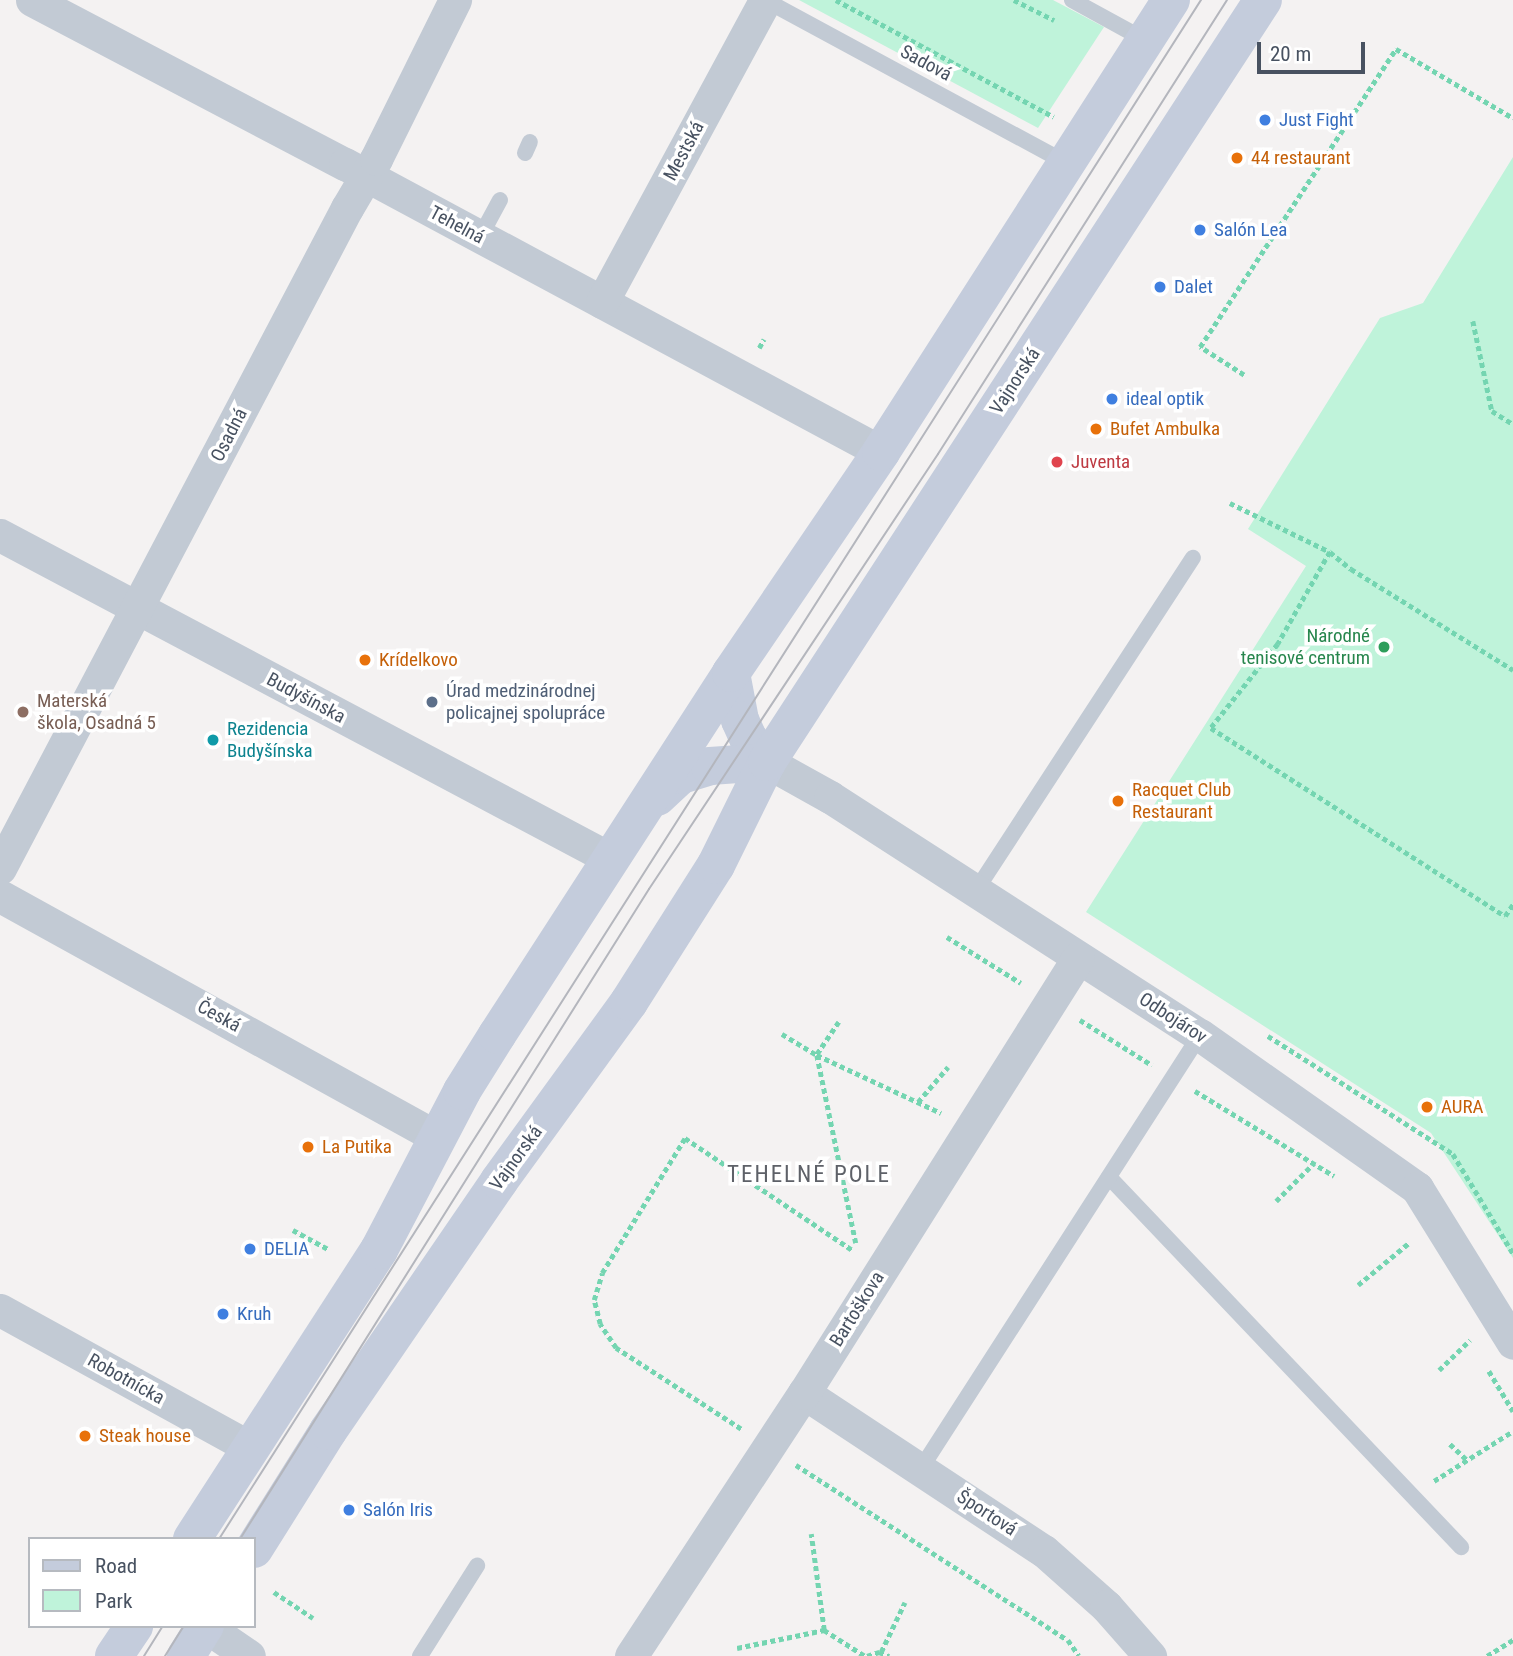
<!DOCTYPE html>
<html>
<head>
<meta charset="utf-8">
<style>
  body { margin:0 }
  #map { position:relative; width:1513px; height:1656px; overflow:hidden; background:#f4f2f2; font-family:"Roboto Condensed",sans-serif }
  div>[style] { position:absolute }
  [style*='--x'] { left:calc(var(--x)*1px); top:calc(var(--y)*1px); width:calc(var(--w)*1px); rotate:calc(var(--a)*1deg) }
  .green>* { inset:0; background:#bff3da }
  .path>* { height:4.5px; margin-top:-2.25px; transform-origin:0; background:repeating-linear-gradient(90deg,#74d5b1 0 5px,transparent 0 8.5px) }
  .service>* { height:16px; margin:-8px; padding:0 8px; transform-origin:8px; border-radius:8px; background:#c2cad4 }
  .minor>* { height:33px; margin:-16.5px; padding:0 16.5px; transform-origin:16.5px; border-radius:16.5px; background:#c2cad4 }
  .secondary>* { height:38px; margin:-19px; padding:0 19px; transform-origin:19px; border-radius:19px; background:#c4ccdc }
  .tram>* { height:2px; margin:-1px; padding:0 1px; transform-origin:1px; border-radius:1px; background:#b4b6bd }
  .dots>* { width:19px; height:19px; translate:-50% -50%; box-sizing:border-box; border:4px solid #fff; border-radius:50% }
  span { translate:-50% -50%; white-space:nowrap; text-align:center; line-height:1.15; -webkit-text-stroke:7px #fff; paint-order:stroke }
  .street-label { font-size:19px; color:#485261 }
  .shop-label { font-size:19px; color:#366cbe }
  .left { translate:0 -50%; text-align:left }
  .food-label { font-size:19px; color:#c56008 }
  .health-label { font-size:19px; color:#be3a42 }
  .leisure-label { font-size:19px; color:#27864d }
  .right { translate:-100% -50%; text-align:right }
  .service-label { font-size:19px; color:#4e5e75 }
  .education-label { font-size:19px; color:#785e54 }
  .culture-label { font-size:19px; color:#0d838f }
  .quarter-label { font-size:23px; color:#5e6168; letter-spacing:2px }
  .legend { position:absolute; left:28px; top:1537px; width:228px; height:91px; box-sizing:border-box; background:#fff; border:2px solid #b6bac0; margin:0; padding:9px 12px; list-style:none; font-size:21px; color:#485261 }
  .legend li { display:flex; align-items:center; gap:14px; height:35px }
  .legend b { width:35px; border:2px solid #b6bac0 }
  .scale { position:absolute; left:1257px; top:42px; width:108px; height:32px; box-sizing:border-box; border:4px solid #485261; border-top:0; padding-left:9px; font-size:21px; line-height:24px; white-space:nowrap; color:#485261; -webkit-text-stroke:5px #fff; paint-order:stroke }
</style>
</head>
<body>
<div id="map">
  <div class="green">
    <i style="clip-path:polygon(799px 0,1053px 0,1104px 27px,1038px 128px)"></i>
    <i style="clip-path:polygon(1513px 157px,1513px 1258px,1431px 1133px,1086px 912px,1306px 566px,1248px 529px,1380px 318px,1423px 303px)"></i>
  </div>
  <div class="path">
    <i style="--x:836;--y:0;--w:247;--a:28.2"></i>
    <i style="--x:1014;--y:0;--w:45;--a:26.6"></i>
    <i style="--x:1473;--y:321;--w:92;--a:78.1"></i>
    <i style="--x:1492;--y:411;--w:25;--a:32"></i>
    <i style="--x:759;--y:348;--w:10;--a:-61"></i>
    <i style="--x:1244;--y:375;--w:52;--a:-147.5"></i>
    <i style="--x:1200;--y:347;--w:357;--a:-56.7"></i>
    <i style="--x:1396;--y:49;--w:136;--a:30.5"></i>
    <i style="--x:1230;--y:503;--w:111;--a:26.1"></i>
    <i style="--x:1330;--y:552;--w:106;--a:119.5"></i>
    <i style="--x:1278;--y:644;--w:107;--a:128.6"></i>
    <i style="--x:1211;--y:728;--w:349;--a:32.6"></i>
    <i style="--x:1505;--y:916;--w:14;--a:-56"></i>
    <i style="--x:1330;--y:552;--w:27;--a:39"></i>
    <i style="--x:1351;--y:569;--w:191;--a:31.9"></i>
    <i style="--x:947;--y:937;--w:87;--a:31.9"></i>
    <i style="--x:1080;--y:1020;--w:85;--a:32"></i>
    <i style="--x:839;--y:1022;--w:40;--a:124"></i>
    <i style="--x:817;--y:1055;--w:192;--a:78.3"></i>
    <i style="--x:782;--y:1034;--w:41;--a:31"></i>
    <i style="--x:817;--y:1055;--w:137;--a:25.1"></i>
    <i style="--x:1268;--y:1036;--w:219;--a:32.5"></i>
    <i style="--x:1453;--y:1154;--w:116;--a:58.8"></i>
    <i style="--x:1195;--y:1091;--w:163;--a:31.4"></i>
    <i style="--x:918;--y:1102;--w:46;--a:-49.4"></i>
    <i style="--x:1276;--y:1201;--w:54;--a:-45"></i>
    <i style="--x:293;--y:1230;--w:42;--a:28.4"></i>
    <i style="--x:1358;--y:1285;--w:67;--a:-39.6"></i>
    <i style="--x:1439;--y:1370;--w:43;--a:-44.1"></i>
    <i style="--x:1489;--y:1371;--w:47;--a:59"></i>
    <i style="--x:741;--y:1429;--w:149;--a:-147.1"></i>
    <i style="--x:616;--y:1348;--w:29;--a:-124"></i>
    <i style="--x:600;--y:1324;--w:25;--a:-104"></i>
    <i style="--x:594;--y:1300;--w:28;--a:-73"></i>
    <i style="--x:602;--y:1273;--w:158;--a:-58.4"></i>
    <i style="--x:685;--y:1138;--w:203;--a:33.8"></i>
    <i style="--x:1450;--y:1444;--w:23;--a:43"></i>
    <i style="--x:796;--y:1465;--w:323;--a:32.8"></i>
    <i style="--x:1068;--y:1640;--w:19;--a:55"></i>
    <i style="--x:1434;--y:1481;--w:93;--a:-32.3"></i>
    <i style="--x:274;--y:1592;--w:47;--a:33.7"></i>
    <i style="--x:824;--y:1630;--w:49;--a:32.4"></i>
    <i style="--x:737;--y:1648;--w:89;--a:-11.7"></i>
    <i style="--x:824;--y:1630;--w:97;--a:-97.7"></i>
    <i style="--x:881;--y:1652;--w:55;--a:-64.4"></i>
    <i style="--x:867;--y:1656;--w:13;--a:-18"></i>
    <i style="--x:879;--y:1652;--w:11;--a:22"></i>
    <i style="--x:1487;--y:1656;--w:31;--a:-32"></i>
  </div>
  <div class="service">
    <i style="--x:765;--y:0;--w:343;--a:28.4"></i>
    <i style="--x:1072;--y:0;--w:83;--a:28.7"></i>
    <i style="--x:525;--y:153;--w:12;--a:-66"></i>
    <i style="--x:480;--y:237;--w:42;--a:-61.6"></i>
    <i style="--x:975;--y:892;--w:399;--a:-56.9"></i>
    <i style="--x:1109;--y:1177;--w:511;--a:46.43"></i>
    <i style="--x:920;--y:1470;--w:517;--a:-57.23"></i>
    <i style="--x:420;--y:1656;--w:107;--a:-57.7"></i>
  </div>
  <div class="minor">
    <i style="--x:32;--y:0;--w:353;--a:27.7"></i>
    <i style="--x:345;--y:164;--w:608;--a:28.25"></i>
    <i style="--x:602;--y:302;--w:343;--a:-61.6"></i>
    <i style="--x:0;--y:535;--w:692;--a:27.94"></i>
    <i style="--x:767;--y:762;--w:72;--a:29.1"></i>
    <i style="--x:830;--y:797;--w:440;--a:32.8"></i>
    <i style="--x:1200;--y:1035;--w:266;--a:35.2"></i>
    <i style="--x:1417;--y:1188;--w:182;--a:58.2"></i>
    <i style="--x:0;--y:868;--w:746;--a:-62.27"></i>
    <i style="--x:347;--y:208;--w:57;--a:-59.4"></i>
    <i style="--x:376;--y:159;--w:178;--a:-63.6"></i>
    <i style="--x:0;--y:896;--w:499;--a:28.9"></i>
    <i style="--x:0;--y:1310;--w:286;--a:28.8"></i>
    <i style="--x:804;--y:1393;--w:287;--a:33.4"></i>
    <i style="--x:1044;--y:1551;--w:83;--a:41.6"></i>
    <i style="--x:1106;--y:1606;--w:67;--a:48.7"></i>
    <i style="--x:205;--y:1626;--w:53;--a:34.3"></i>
    <i style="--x:631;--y:1656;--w:315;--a:-56.7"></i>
    <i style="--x:804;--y:1393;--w:514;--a:-57.79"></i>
  </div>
  <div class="secondary">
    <i style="--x:731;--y:673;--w:48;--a:79.2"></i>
    <i style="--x:740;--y:720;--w:20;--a:66"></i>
    <i style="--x:748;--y:738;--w:31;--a:52"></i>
    <i style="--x:657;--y:797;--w:33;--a:-43"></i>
    <i style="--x:681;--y:775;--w:30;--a:-17"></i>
    <i style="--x:710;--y:766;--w:57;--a:-4"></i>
    <i style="--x:192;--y:1539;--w:344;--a:-57.1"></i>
    <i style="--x:379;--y:1250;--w:179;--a:-62.4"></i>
    <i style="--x:462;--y:1091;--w:66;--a:-58"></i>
    <i style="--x:497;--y:1035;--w:431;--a:-57.1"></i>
    <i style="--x:731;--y:673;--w:267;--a:-55.8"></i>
    <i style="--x:881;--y:452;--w:537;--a:-57.32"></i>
    <i style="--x:254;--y:1549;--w:139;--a:-57.9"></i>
    <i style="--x:328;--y:1431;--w:303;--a:-55.6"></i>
    <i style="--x:499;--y:1181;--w:221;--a:-54"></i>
    <i style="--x:629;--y:1002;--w:162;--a:-57.6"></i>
    <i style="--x:716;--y:865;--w:115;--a:-63.7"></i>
    <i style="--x:767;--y:762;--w:909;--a:-56.94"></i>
    <i style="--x:114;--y:1656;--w:36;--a:-56"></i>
    <i style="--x:186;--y:1656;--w:36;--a:-58"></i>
  </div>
  <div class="tram">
    <i style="--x:219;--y:1539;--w:1826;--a:-57.46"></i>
    <i style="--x:240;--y:1539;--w:768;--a:-57.82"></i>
    <i style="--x:649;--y:889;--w:522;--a:-56.4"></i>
    <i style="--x:938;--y:454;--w:538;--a:-57.52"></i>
    <i style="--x:144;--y:1656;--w:36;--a:-58"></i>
    <i style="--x:165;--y:1656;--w:36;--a:-58"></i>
  </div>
  <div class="dots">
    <i style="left:1265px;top:120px;background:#3f7fe0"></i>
    <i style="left:1237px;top:158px;background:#e8710a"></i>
    <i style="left:1200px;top:230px;background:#3f7fe0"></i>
    <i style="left:1160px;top:287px;background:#3f7fe0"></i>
    <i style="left:1112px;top:399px;background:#3f7fe0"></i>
    <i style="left:1096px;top:429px;background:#e8710a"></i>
    <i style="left:1057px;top:462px;background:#e0444e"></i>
    <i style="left:1384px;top:647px;background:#2e9e5b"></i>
    <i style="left:365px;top:660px;background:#e8710a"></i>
    <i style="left:432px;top:702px;background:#5c6f8a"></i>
    <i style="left:23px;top:712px;background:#8d6e63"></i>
    <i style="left:213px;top:740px;background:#0f9aa8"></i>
    <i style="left:1118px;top:801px;background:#e8710a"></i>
    <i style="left:1427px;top:1107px;background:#e8710a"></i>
    <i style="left:308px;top:1147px;background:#e8710a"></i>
    <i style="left:250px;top:1249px;background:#3f7fe0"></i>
    <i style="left:223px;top:1314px;background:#3f7fe0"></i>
    <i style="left:85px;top:1436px;background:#e8710a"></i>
    <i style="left:349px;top:1510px;background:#3f7fe0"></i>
  </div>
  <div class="street-label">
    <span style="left:926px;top:63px;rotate:28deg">Sadová</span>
    <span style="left:684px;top:151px;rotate:-62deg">Mestská</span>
    <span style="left:457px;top:225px;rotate:28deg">Tehelná</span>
    <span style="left:1015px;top:381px;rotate:-57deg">Vajnorská</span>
    <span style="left:229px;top:435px;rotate:-63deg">Osadná</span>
    <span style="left:306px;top:698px;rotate:28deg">Budyšínska</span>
    <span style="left:219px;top:1016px;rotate:29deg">Česká</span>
    <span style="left:1173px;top:1018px;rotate:33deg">Odbojárov</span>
    <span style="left:516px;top:1158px;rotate:-54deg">Vajnorská</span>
    <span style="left:857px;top:1309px;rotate:-58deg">Bartoškova</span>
    <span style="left:126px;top:1379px;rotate:29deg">Robotnícka</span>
    <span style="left:987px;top:1513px;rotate:33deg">Športová</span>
  </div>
  <div class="shop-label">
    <span class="left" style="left:1279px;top:120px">Just Fight</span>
    <span class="left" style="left:1214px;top:230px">Salón Lea</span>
    <span class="left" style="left:1174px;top:287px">Dalet</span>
    <span class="left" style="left:1126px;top:399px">ideal optik</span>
    <span class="left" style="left:264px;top:1249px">DELIA</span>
    <span class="left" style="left:237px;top:1314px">Kruh</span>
    <span class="left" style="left:363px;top:1510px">Salón Iris</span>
  </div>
  <div class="food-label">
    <span class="left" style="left:1251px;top:158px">44 restaurant</span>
    <span class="left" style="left:1110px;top:429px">Bufet Ambulka</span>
    <span class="left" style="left:379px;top:660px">Krídelkovo</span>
    <span class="left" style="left:1132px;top:801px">Racquet Club<br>Restaurant</span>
    <span class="left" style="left:1441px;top:1107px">AURA</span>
    <span class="left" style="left:322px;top:1147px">La Putika</span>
    <span class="left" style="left:99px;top:1436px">Steak house</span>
  </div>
  <div class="health-label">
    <span class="left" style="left:1071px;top:462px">Juventa</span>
  </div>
  <div class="leisure-label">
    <span class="right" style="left:1370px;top:647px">Národné<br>tenisové centrum</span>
  </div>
  <div class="service-label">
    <span class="left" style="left:446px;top:702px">Úrad medzinárodnej<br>policajnej spolupráce</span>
  </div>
  <div class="education-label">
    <span class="left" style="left:37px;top:712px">Materská<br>škola, Osadná 5</span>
  </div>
  <div class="culture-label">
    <span class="left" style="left:227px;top:740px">Rezidencia<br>Budyšínska</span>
  </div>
  <div class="quarter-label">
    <span style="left:809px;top:1175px">TEHELNÉ POLE</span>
  </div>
  <ul class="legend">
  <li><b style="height:9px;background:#c4ccdc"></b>Road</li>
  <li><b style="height:19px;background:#bff3da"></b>Park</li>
  </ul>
  <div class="scale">20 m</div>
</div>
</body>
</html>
